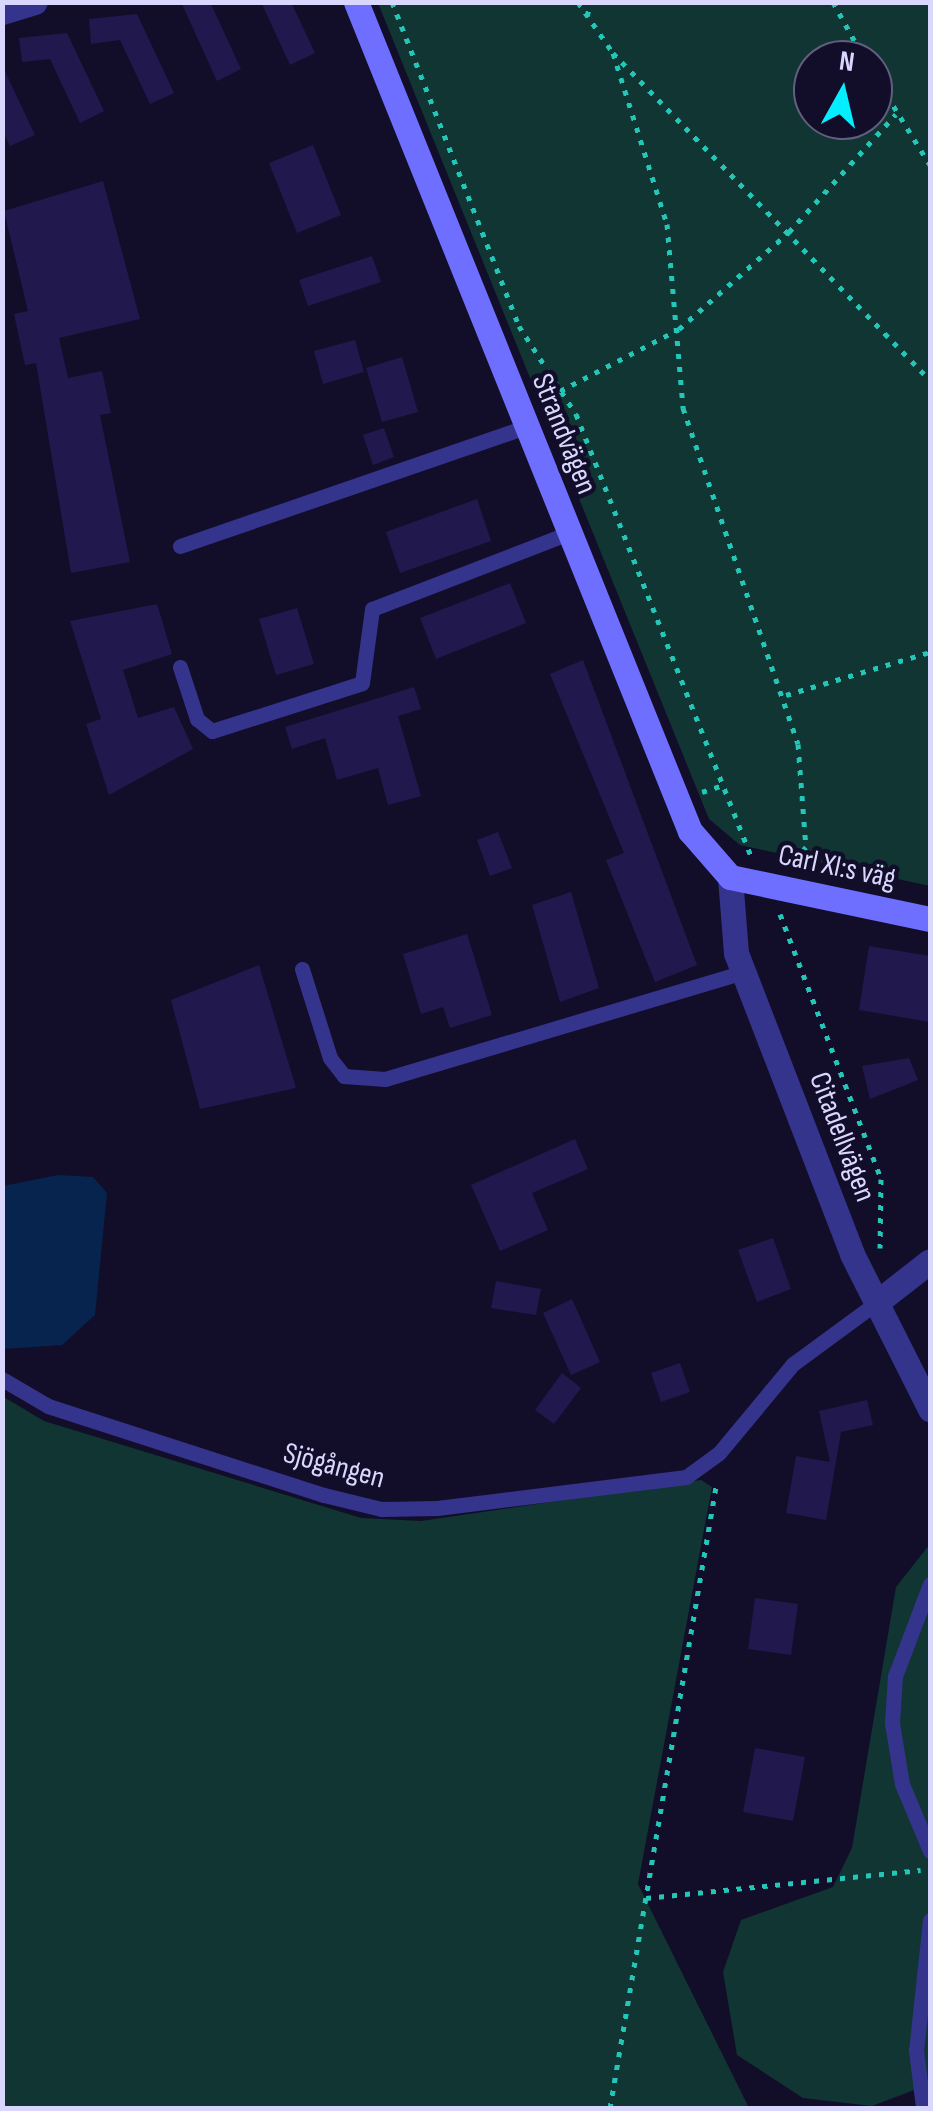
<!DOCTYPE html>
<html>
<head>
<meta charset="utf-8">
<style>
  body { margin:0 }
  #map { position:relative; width:933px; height:2111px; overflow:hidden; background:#120e2a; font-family:"Sofia Sans Condensed",sans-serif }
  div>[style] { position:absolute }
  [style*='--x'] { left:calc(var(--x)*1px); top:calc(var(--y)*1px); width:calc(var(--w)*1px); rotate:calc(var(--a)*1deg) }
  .green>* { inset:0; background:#103532 }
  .water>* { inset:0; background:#07244f }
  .building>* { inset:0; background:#21184d }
  .path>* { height:5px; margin-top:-2.5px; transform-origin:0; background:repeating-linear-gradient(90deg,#24c6b7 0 5px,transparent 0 13px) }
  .lane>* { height:15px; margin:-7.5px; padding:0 7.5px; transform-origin:7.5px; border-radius:7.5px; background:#35348d }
  .street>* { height:25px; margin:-12.5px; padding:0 12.5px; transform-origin:12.5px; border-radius:12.5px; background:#35348d }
  .secondary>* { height:25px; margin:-12.5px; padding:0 12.5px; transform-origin:12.5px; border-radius:12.5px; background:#6e6fff }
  span { translate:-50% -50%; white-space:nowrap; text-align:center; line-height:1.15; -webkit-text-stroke:9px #120e2a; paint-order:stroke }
  .street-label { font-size:30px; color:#dad7ff }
  .frame { position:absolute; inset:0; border:5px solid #dad7ff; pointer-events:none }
  .north { position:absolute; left:793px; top:40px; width:100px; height:100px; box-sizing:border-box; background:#120e2a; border:2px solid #625e7f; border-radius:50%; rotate:8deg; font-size:28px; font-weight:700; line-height:40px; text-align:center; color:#dad7ff }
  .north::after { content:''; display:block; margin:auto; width:35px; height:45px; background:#03eeff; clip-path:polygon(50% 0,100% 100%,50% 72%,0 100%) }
</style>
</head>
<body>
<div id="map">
  <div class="green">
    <i style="clip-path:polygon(evenodd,378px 3px,930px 3px,930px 886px,740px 845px,709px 819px,378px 3px,813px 60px,873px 60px,873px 120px,813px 120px,813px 60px)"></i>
    <i style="clip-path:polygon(2px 1396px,44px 1421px,361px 1518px,421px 1521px,701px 1480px,712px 1487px,638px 1884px,749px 2108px,3px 2108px)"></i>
    <i style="clip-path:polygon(930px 1544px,930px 2084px,872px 2106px,803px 2098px,737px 2055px,723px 1972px,741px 1920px,833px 1887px,852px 1848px,896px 1587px)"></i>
  </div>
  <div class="water">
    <i style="clip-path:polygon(58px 1175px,93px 1177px,107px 1193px,95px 1315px,62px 1345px,3px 1349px,3px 1186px)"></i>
  </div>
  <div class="building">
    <i style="clip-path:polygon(181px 2px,210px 2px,241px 69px,217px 81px)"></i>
    <i style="clip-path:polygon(261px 2px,291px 2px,315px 53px,290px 65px)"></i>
    <i style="clip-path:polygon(137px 14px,174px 93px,150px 104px,120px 40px,91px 44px,89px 19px)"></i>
    <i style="clip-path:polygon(67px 33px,104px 111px,80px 123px,50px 59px,22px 62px,19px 38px)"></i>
    <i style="clip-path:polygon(2px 65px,35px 135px,10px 146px,2px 130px)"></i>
    <i style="clip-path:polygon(313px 145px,341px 215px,297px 233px,269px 163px)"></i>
    <i style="clip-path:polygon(103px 181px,140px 319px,59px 338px,68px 378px,102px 371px,111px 413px,100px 415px,130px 562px,71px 573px,36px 363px,25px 365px,14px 314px,28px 311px,4px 211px)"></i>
    <i style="clip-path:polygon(372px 256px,381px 282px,308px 306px,299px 280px)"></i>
    <i style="clip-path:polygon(355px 340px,364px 372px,323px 384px,314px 351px)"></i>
    <i style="clip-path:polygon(402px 357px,418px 412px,382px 422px,366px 368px)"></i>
    <i style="clip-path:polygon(384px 428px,394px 457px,373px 465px,363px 435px)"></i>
    <i style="clip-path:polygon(477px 499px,491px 541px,400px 573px,386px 532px)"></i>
    <i style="clip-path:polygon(510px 583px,526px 623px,436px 659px,420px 618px)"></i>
    <i style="clip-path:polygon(157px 604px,172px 654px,123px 670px,138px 718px,174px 707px,193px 749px,109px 795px,86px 724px,101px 719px,70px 621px)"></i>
    <i style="clip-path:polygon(297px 608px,314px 664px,276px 675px,259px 619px)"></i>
    <i style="clip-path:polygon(583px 660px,697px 965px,655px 982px,606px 860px,624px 853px,550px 674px)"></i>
    <i style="clip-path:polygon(414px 687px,421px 709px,398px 716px,421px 796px,388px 805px,378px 768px,337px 780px,325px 738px,292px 749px,285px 727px)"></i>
    <i style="clip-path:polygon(498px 832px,512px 868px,490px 876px,477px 840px)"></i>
    <i style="clip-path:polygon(571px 892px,599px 988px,560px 1002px,532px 905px)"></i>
    <i style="clip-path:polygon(467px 934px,492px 1015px,450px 1028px,443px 1007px,421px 1014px,403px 954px)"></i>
    <i style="clip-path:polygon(869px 946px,930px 956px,930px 1022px,859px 1010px)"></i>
    <i style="clip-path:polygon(259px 965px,296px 1088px,200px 1109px,171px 1000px)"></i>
    <i style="clip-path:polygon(909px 1058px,918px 1080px,870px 1099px,862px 1066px)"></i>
    <i style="clip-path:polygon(575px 1139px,588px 1169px,532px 1193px,548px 1230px,500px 1251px,471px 1185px)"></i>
    <i style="clip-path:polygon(773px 1238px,791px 1289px,757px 1302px,738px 1250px)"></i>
    <i style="clip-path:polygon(496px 1281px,541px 1289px,536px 1315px,491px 1308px)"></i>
    <i style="clip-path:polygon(572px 1299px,600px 1362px,571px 1375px,543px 1313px)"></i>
    <i style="clip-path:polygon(680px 1363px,690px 1392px,661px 1402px,651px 1373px)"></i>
    <i style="clip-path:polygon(562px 1373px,581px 1388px,554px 1424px,535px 1410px)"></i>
    <i style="clip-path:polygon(867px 1400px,873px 1425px,841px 1432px,826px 1520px,786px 1513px,796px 1456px,830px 1462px,819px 1411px)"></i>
    <i style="clip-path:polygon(755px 1598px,798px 1604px,791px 1655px,748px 1649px)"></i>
    <i style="clip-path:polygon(755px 1748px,805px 1757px,793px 1821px,743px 1812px)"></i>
  </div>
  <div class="path">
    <i style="--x:392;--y:2;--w:348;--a:68.6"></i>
    <i style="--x:519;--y:326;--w:105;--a:57.1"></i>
    <i style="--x:576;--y:414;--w:474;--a:68.4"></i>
    <i style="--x:578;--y:2;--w:62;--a:55.5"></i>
    <i style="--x:613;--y:53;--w:455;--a:45.9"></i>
    <i style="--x:833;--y:2;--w:66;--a:61.1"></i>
    <i style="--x:587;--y:16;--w:15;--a:-74"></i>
    <i style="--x:613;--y:53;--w:179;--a:72.5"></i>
    <i style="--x:667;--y:224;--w:185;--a:85"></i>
    <i style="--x:683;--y:408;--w:355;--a:71.1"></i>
    <i style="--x:798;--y:744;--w:103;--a:85.6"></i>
    <i style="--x:806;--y:847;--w:23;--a:133"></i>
    <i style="--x:873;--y:73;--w:108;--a:58.2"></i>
    <i style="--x:560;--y:391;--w:134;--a:-27.5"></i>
    <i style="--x:679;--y:329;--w:147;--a:-41.4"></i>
    <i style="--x:789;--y:232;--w:159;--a:-47.8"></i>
    <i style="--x:786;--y:695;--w:150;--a:-16.6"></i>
    <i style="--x:702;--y:792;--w:22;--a:-18"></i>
    <i style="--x:780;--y:914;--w:284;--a:69.1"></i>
    <i style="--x:881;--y:1179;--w:69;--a:90.8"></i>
    <i style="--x:646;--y:1898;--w:276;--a:-5.8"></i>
    <i style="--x:610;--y:2108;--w:636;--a:-80.32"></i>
  </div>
  <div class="lane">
    <i style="--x:180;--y:546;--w:366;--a:-19"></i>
    <i style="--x:180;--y:667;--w:55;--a:71.9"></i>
    <i style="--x:197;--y:719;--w:19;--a:39"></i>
    <i style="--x:212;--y:731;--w:157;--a:-17.7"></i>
    <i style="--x:362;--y:683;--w:75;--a:-82.3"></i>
    <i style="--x:372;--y:609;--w:211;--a:-21.1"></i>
    <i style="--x:302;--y:969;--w:93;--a:72.5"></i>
    <i style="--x:330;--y:1058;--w:23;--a:52"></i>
    <i style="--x:344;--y:1076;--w:41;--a:4.2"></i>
    <i style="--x:385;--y:1079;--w:374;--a:-16.6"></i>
    <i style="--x:2;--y:1379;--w:53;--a:30.4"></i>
    <i style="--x:48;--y:1406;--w:290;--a:17.9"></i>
    <i style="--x:324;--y:1495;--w:59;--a:13.8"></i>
    <i style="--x:381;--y:1509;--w:56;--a:-1"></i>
    <i style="--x:437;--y:1508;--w:251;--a:-7.1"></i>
    <i style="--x:686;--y:1477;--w:41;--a:-36"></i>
    <i style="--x:719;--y:1453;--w:116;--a:-50.3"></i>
    <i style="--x:793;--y:1364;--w:103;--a:-36.3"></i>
    <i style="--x:930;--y:1584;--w:98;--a:110.8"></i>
    <i style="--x:895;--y:1676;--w:47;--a:93.7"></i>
    <i style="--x:892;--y:1723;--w:62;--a:80.7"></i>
    <i style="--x:902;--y:1784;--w:73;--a:67.3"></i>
    <i style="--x:930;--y:1920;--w:131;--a:96.1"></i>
    <i style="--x:916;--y:2050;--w:57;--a:83"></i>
    <i style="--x:923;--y:2107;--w:7;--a:0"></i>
  </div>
  <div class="street">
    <i style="--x:2;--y:12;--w:34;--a:-17"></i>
    <i style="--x:730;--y:877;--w:76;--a:85.5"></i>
    <i style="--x:736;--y:953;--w:323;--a:68.9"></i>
    <i style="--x:852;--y:1254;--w:174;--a:63.3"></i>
    <i style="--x:876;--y:1303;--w:68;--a:-37.9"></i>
  </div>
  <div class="secondary">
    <i style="--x:356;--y:2;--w:894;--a:68.06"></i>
    <i style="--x:690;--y:831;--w:61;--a:49"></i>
    <i style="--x:730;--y:877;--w:204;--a:11.9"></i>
  </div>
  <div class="street-label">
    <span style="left:564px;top:434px;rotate:68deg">Strandvägen</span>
    <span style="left:837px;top:867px;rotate:12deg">Carl XI:s väg</span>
    <span style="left:842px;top:1137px;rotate:69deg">Citadellvägen</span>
    <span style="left:334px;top:1466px;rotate:15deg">Sjögången</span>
  </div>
  <div class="frame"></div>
  <div class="north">N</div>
</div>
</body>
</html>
